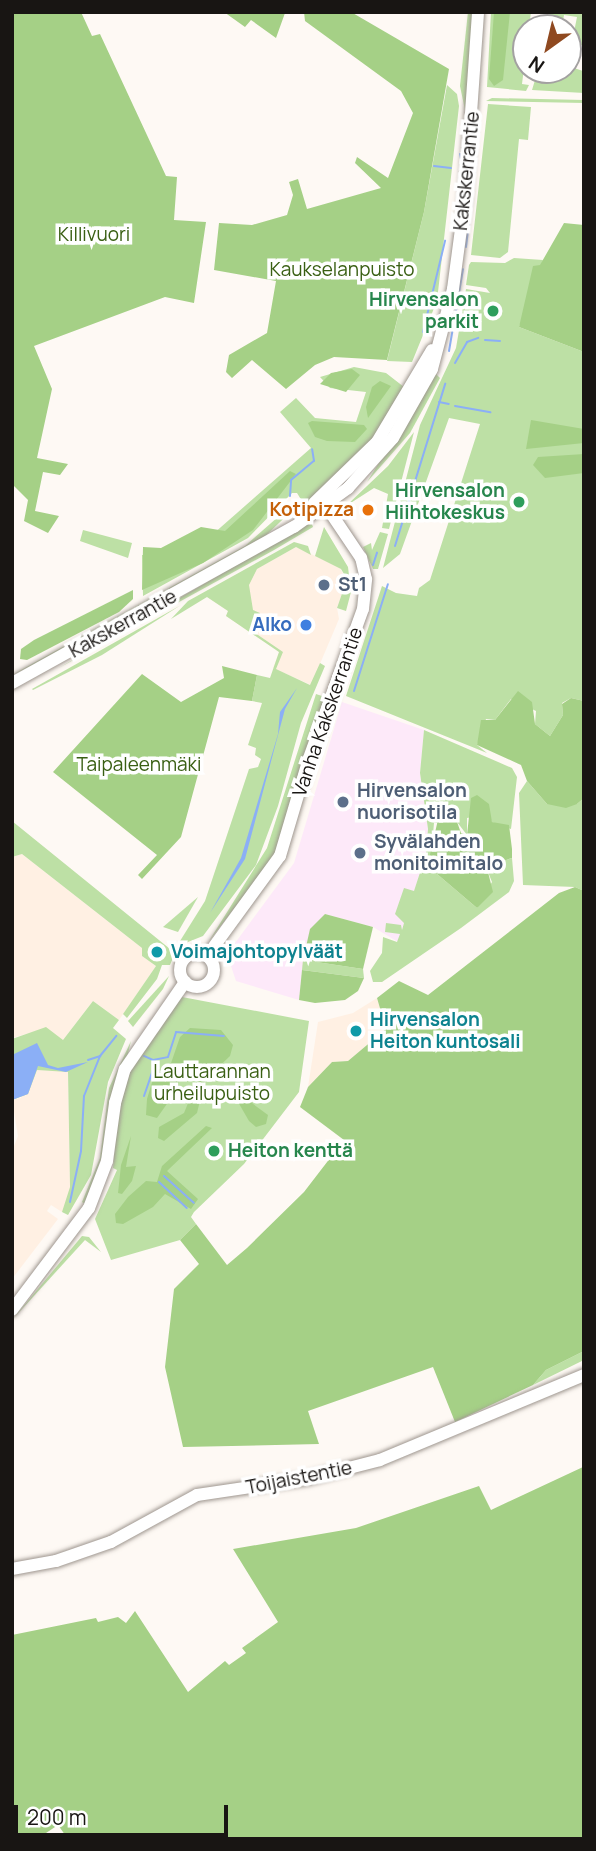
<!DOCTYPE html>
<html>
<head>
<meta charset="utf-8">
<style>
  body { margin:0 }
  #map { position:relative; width:596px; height:1851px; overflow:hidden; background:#fef9f4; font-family:Manrope,sans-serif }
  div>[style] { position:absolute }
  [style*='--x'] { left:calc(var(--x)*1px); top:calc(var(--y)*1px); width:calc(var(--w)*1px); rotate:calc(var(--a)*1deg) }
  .built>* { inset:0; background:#fff0e3 }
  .education>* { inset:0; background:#fde9f9 }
  .green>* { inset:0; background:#bde0a5 }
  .forest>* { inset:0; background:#a5d086 }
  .water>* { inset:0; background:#8baff6 }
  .stream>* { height:2px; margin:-1px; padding:0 1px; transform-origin:1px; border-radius:1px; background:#8baff6 }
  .roads { filter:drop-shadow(0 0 2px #9e968f) drop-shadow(0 0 2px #9e968f) }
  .secondary>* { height:12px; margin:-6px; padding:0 6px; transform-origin:6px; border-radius:6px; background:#fff }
  .secondary>.ring { margin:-6px; padding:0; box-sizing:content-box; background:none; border:12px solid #fff; border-radius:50% }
  .dots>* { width:19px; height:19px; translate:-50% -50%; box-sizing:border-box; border:4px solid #fff; border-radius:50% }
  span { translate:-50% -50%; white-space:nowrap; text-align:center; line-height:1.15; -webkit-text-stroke:7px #fff; paint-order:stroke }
  .street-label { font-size:19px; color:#181513 }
  .park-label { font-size:19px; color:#395f13 }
  .leisure-label { font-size:19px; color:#27864d; font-weight:700 }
  .right { translate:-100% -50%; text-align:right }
  .left { translate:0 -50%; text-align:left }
  .food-label { font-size:19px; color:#c56008; font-weight:700 }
  .service-label { font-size:19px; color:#4e5e75; font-weight:700 }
  .shop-label { font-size:19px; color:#366cbe; font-weight:700 }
  .culture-label { font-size:19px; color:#0d838f; font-weight:700 }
  .frame { position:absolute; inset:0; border:14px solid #181513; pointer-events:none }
  .north { position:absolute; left:512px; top:14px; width:70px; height:70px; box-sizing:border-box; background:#fff; border:2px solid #a3a1a1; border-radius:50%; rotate:214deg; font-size:19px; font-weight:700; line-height:28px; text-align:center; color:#181513 }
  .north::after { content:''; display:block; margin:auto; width:24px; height:32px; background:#8f4920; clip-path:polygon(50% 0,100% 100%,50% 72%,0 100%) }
  .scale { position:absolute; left:14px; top:1805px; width:214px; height:32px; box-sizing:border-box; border:4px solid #181513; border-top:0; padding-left:9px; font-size:21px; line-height:24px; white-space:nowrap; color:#181513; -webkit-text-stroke:5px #fff; paint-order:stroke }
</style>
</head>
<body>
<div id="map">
  <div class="built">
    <i style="clip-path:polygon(296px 547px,339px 567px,347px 579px,337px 608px,339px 619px,311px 685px,273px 668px,279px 652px,226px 616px,228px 611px,207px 597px)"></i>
    <i style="clip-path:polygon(22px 854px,142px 948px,142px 956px,156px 966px,119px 1020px,93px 1001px,63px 1040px,44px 1029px,12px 1038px,12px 857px)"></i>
    <i style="clip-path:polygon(377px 998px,386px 1029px,348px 1061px,332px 1062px,308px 1087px,318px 1022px,353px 1013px)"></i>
    <i style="clip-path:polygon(37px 1070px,68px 1071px,70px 1187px,66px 1207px,62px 1212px,51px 1205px,47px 1211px,58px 1219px,12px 1279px,12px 1151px,18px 1136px,12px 1100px,21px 1098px)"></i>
  </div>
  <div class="education">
    <i style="clip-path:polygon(342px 702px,424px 730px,420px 773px,428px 829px,426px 854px,398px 942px,373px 927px,325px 914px,302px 970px,299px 1000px,236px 981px,227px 954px,294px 863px)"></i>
  </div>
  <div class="green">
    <i style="clip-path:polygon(468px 12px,476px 12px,465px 110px,460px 86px)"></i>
    <i style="clip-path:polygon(491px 12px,531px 12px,522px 84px,529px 85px,526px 91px,487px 87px)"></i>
    <i style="clip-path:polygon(543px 12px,584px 12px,584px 46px,572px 42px,577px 17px,564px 15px,562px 28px,553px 28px,553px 16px)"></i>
    <i style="clip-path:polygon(568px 66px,583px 71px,584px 93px,532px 90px,538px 70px,568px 70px)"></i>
    <i style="clip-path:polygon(447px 85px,457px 94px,459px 106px,437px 301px,412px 362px,387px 361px,424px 212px)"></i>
    <i style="clip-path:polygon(492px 98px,584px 100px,584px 103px,486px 101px)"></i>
    <i style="clip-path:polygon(488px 104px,531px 107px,528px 140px,519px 139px,508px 252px,500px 258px,471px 255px)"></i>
    <i style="clip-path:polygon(514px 258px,543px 260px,519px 327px,584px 352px,584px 701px,571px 698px,562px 703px,563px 715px,550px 736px,535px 724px,536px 711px,511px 699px,495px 720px,486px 719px,477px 745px,487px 753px,346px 696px,382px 586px,396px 593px,417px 596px,419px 588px,430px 580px,480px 424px,449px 418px,400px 554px,383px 568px,420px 425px,456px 348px,466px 289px,490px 293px,486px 288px,466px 285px,469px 265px,471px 262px,505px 263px)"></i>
    <i style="clip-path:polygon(354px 367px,386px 373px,404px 387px,388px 422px,329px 487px,305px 506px,297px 493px,292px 493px,248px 538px,143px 596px,142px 555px,188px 556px,311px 448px,280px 412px,296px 398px,315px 418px,356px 422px,366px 392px,330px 388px,320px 377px)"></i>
    <i style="clip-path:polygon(435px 373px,440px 378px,410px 433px,367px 482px)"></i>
    <i style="clip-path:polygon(414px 432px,389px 529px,382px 528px,388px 494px,374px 488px,346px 506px,388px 466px)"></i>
    <i style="clip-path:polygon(295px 502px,299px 504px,259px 542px,65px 650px,12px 675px,245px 546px)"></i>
    <i style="clip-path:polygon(311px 522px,313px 527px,274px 550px,57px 669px)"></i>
    <i style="clip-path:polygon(324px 527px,348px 567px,351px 592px,346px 611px,337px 608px,347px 579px,341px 569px,315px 556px)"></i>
    <i style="clip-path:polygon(83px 530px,132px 543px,128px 558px,80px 541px)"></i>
    <i style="clip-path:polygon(380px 532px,388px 534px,378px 569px,373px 569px,363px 547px,371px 543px,372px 550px)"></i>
    <i style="clip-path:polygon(294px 542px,308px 546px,311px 555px,296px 547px,257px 569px,249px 585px,253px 610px,260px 613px,252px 631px,283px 652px,276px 669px,310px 685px,320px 663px,325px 666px,301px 723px,278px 806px,256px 865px,203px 936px,183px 944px,180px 941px,205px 901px,249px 769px,258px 767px,261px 759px,255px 755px,256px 748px,248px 745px,262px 703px,252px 701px,257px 675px,270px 678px,279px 652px,226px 616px,228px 611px,207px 597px,171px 619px,188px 601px)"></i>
    <i style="clip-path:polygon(181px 605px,102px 655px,33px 690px,32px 689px)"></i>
    <i style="clip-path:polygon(316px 694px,325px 697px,277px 853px,209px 941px,267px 848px)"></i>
    <i style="clip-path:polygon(424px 730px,512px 768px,517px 777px,511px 829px,492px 822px,488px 814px,467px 818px,467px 835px,457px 822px,434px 823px,430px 868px,477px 908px,492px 882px,488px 872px,492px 865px,512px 858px,514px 881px,509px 892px,461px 928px,382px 982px,373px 982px,370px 971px,382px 953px,383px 937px,397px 942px,400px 934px,385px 932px,386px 923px,401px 925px,402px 930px,404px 923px,395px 914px,404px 888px,414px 891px,426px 854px,428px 829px,420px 773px)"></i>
    <i style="clip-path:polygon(527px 781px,547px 804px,577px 804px,584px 798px,584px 891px,575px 887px,523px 885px,519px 793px)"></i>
    <i style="clip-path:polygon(12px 821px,175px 953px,170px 965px,162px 965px,157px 979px,127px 1018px,123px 1014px,156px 966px,142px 956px,142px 948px,22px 854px,12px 857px)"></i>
    <i style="clip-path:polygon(198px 897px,178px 932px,163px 927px)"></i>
    <i style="clip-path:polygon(303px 960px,363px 969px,364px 978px,302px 970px)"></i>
    <i style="clip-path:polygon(169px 976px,163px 989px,133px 1027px,128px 1021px)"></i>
    <i style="clip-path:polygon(182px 997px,309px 1021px,299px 1092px,244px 1164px,194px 1212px,191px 1217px,196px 1224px,180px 1240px,111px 1260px,95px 1219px,117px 1170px,113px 1168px,118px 1109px,133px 1063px)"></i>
    <i style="clip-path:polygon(93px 1001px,119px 1020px,113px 1028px,126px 1039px,108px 1082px,91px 1175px,68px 1215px,62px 1212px,70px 1187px,68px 1072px,37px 1070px,28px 1094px,12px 1100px,12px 1039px,46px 1027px,63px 1040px)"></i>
    <i style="clip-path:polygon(131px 1041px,106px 1145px,85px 1204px,82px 1202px,100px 1158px,109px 1088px)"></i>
    <i style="clip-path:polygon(82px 1236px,89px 1237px,101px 1252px,85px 1240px,12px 1320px)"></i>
    <i style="clip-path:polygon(584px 1351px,584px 1360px,533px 1385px,546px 1370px)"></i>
  </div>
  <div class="forest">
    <i style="clip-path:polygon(12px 12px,81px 12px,92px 36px,100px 34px,166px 176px,177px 177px,174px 220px,206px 222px,194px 303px,165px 297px,34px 346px,52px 389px,37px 458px,68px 464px,60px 475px,43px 472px,35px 511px,59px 516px,48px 533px,24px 521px,28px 500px,12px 484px)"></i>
    <i style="clip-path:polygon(224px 12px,285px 12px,285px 13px,276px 38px,251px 20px,245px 27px)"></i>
    <i style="clip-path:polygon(304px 12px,351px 12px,449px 69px,424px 212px,387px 360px,334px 357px,315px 365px,286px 389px,252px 360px,232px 378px,226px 372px,229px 355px,267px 333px,276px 281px,214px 270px,219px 223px,252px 225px,287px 215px,293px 195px,289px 182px,298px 179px,307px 209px,381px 188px,355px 163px,357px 157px,388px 178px,413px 113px,401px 91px,305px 21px)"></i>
    <i style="clip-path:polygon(494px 12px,510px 12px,503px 80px,494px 86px,489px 79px)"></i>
    <i style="clip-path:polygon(564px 223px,584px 225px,584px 352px,519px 327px,533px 266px,540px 265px)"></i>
    <i style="clip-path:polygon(352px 369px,360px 375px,346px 392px,320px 384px,331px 373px)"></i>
    <i style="clip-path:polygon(380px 381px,391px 386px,368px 418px,366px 407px,372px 387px)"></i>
    <i style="clip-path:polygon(531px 420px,584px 429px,584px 443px,526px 449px)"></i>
    <i style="clip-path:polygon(312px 421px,364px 425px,367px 429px,355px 442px,327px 441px,315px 437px,308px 423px)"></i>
    <i style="clip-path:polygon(584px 454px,584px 473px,545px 478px,533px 465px,538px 457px)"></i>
    <i style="clip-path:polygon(290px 471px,296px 474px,253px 530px,203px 563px,142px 590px,143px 547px,161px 548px,201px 527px,225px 531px)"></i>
    <i style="clip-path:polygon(133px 590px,133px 599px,119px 612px,27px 660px,20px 659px,21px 649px,34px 640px)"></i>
    <i style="clip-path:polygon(222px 666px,257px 675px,252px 701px,219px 697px,181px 837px,142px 879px,138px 875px,157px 855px,53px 772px,142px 674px,181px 702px,224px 678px)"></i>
    <i style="clip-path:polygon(518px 691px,532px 702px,535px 724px,550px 736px,563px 715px,562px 704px,571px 698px,584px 701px,584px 798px,577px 804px,566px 808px,547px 804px,527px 781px,521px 765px,477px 745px,481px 720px,495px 720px)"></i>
    <i style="clip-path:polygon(477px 795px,489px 804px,492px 822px,509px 825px,512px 849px,512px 858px,491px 865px,488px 872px,493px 892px,477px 908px,430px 868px,429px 859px,442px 802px,451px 805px,461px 833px,467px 835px,471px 798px)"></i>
    <i style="clip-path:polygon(575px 887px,584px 891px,584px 1351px,546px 1370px,533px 1385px,455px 1422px,433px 1367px,308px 1411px,319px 1444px,183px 1447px,165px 1367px,174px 1289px,199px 1264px,180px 1240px,196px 1224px,227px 1265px,247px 1248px,304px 1192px,344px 1140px,300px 1107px,308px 1087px,332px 1062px,348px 1061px,386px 1029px,377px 998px,399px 981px,428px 995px,559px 893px)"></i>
    <i style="clip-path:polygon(325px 914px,373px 927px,363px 969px,303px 960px,310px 929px)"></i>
    <i style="clip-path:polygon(302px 970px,364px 978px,358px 991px,345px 1000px,315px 1003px,299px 1000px)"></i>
    <i style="clip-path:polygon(190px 1028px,221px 1030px,233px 1045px,230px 1056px,205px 1080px,197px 1113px,164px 1141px,158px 1138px,159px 1127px,184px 1113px,197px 1081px,192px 1062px,184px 1063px,176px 1091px,157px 1118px,146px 1115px,147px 1099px,154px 1076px,159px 1069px,169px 1069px,180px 1037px)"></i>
    <i style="clip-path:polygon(241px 1095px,268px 1115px,266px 1124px,256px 1127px,249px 1121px,238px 1102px)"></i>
    <i style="clip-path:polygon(206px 1126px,212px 1128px,167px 1171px,198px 1199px,191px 1209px,165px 1194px,153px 1207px,123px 1224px,116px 1223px,115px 1214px,128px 1197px,146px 1181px,157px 1182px,162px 1166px)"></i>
    <i style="clip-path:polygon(131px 1136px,126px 1167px,136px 1166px,132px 1181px,122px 1194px,118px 1193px,121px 1165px)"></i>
    <i style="clip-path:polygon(583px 1467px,584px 1839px,68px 1839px,58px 1825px,37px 1839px,12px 1839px,12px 1635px,96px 1618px,98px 1622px,118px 1617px,126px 1623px,135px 1611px,188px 1692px,225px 1661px,229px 1665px,246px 1653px,242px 1648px,278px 1622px,233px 1549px,356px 1528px,479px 1486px,491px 1510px)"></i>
  </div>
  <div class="water">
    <i style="clip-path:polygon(297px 688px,285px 709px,245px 859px,210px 913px,241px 858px,278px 734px,280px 712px)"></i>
    <i style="clip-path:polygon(37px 1043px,48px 1065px,58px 1068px,88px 1062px,66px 1072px,38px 1066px,28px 1094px,12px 1100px,12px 1055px)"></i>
  </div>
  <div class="stream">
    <i style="--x:460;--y:154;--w:10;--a:79"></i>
    <i style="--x:434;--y:166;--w:17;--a:7"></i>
    <i style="--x:466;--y:247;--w:79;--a:-83.4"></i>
    <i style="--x:423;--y:332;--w:94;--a:-76.4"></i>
    <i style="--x:485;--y:340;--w:15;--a:4"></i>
    <i style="--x:449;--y:351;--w:83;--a:-80.3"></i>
    <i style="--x:455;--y:363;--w:24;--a:-60"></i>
    <i style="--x:467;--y:342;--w:12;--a:-20"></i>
    <i style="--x:439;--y:402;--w:10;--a:11"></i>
    <i style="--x:455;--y:406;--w:36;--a:10"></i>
    <i style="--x:290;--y:496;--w:16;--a:-86"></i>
    <i style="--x:291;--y:480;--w:30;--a:-40"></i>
    <i style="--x:314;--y:461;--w:12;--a:-99"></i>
    <i style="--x:395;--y:546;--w:170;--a:-72.8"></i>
    <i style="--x:373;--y:565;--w:13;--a:-72"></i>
    <i style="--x:354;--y:691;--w:112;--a:-72.4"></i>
    <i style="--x:88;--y:1060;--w:13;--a:-18"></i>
    <i style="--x:100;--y:1056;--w:26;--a:-51"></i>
    <i style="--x:153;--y:1060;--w:15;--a:-11"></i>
    <i style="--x:168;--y:1057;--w:26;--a:-72"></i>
    <i style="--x:176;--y:1032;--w:48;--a:4.8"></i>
    <i style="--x:144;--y:1096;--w:31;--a:-71"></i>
    <i style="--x:154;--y:1067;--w:7;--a:-98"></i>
    <i style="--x:153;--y:1060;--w:10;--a:-156"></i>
    <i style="--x:164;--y:1176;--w:40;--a:42"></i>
    <i style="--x:159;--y:1182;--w:38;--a:43"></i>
    <i style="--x:70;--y:1202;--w:52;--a:-77.8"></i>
    <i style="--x:81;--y:1151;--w:55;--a:-86.9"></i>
    <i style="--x:84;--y:1096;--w:43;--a:-68.2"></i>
  </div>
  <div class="roads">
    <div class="secondary">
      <i style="--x:314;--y:503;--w:88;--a:-44.1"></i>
      <i style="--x:377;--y:442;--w:107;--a:-59.1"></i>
      <i style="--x:12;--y:683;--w:322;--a:-29"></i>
      <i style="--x:294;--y:527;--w:67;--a:-35.8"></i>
      <i style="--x:348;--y:488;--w:67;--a:-48"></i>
      <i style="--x:393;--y:438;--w:79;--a:-60.5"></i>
      <i style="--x:432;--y:369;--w:83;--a:-75.3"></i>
      <i style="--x:453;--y:289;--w:91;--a:-82.4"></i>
      <i style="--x:465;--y:199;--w:187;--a:-86"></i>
      <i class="ring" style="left:180px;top:953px;width:22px;height:22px"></i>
      <i style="--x:207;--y:956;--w:124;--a:-53.9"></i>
      <i style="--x:280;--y:856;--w:102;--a:-73.5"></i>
      <i style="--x:309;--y:758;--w:158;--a:-70.1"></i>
      <i style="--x:363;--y:609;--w:30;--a:-84"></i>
      <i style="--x:366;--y:579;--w:22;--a:-103"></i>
      <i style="--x:361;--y:558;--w:73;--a:-123.9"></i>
      <i style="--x:12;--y:1310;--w:128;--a:-53"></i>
      <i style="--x:89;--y:1208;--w:50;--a:-69"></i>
      <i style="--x:107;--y:1161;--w:59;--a:-82.1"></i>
      <i style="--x:115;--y:1103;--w:35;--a:-74"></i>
      <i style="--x:125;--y:1069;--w:106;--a:-55.4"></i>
      <i style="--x:12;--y:1569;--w:45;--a:-10.3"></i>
      <i style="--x:56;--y:1561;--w:58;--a:-19.1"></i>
      <i style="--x:111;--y:1542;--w:98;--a:-28.7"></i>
      <i style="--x:197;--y:1495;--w:110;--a:-8.4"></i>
      <i style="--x:306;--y:1479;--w:76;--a:-14.4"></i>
      <i style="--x:380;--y:1460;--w:221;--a:-22.6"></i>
    </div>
  </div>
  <div class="dots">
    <i style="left:493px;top:311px;background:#2e9e5b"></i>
    <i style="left:519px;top:502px;background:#2e9e5b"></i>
    <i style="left:368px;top:510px;background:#e8710a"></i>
    <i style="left:324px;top:585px;background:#5c6f8a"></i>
    <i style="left:306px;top:625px;background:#3f7fe0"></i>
    <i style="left:343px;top:802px;background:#5c6f8a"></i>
    <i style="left:360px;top:853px;background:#5c6f8a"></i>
    <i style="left:157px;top:952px;background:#0f9aa8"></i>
    <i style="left:356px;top:1031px;background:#0f9aa8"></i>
    <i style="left:214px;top:1151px;background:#2e9e5b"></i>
  </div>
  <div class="street-label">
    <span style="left:467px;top:171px;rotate:-84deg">Kakskerrantie</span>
    <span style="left:123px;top:624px;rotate:-29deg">Kakskerrantie</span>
    <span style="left:328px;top:712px;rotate:-71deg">Vanha Kakskerrantie</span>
    <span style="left:299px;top:1478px;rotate:-11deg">Toijaistentie</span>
  </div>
  <div class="park-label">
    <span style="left:94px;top:235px">Killivuori</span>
    <span style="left:342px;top:270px">Kaukselanpuisto</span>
    <span style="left:139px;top:765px">Taipaleenmäki</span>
    <span style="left:212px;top:1083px">Lauttarannan<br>urheilupuisto</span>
  </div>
  <div class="leisure-label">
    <span class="right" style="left:479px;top:311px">Hirvensalon<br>parkit</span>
    <span class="right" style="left:505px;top:502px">Hirvensalon<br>Hiihtokeskus</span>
    <span class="left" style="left:228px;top:1151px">Heiton kenttä</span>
  </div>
  <div class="food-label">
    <span class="right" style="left:354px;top:510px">Kotipizza</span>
  </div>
  <div class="service-label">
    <span class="left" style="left:338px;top:585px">St1</span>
    <span class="left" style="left:357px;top:802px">Hirvensalon<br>nuorisotila</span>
    <span class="left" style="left:374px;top:853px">Syvälahden<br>monitoimitalo</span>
  </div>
  <div class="shop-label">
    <span class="right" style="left:292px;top:625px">Alko</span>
  </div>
  <div class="culture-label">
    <span class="left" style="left:171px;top:952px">Voimajohtopylväät</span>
    <span class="left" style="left:370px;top:1031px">Hirvensalon<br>Heiton kuntosali</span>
  </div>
  <div class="frame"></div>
  <div class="north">N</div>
  <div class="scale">200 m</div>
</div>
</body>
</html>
